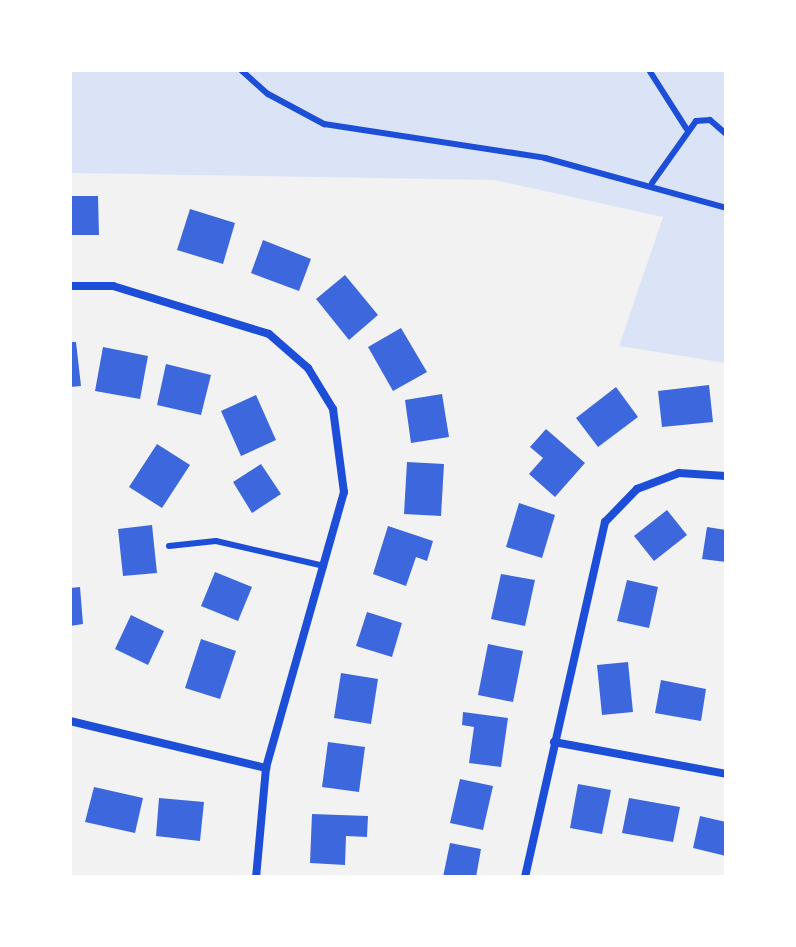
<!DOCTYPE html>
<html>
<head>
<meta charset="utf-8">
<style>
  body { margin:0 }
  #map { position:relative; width:796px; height:947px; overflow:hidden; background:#f2f2f2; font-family:Cabin,sans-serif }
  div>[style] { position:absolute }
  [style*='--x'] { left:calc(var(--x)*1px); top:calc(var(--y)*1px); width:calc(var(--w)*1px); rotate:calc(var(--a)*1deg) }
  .green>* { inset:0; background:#dbe4f7 }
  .building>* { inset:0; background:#3d67dc }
  .service>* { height:6px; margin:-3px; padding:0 3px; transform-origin:3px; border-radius:3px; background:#1d4ed8 }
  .minor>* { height:8px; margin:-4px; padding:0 4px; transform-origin:4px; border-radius:4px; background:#1d4ed8 }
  span { translate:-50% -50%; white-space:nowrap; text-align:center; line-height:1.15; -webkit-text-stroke:6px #fff; paint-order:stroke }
  .frame { position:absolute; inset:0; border:72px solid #fff; pointer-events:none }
</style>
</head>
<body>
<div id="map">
  <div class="green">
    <i style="clip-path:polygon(70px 70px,726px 70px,726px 363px,619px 346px,663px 217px,494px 180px,70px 173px)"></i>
  </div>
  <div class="building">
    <i style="clip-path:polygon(70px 196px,98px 196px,99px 235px,70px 235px)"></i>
    <i style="clip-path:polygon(190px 209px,235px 223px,223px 264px,177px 250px)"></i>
    <i style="clip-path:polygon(263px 240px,311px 259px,299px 291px,251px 273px)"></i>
    <i style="clip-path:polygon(345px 275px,378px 315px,349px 340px,316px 299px)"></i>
    <i style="clip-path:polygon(401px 328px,427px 372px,393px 391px,368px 347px)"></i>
    <i style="clip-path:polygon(70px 342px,76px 342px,81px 386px,70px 387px)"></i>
    <i style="clip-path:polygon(103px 347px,148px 356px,140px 399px,95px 391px)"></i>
    <i style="clip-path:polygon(166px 364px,211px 375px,201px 415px,157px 405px)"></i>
    <i style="clip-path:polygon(709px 385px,713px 422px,662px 427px,658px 391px)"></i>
    <i style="clip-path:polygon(616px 387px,638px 417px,598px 447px,576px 418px)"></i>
    <i style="clip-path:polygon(442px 394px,449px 437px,411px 443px,405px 400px)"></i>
    <i style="clip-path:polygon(256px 395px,276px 440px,241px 456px,221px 411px)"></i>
    <i style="clip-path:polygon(546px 429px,585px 463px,555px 497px,529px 474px,543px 458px,530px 447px)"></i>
    <i style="clip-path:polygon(157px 444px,190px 465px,162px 508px,129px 487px)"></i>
    <i style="clip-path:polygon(407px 462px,444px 464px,441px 516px,404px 514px)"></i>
    <i style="clip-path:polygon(261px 464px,281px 494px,252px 513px,233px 482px)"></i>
    <i style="clip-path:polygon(519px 503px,555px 515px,542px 558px,506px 547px)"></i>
    <i style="clip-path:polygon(667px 510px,687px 535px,654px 561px,634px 536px)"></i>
    <i style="clip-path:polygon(152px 525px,157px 573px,123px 576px,118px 529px)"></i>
    <i style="clip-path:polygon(388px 526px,433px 541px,427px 561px,416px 557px,406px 586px,373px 574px)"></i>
    <i style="clip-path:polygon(707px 527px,726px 530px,726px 562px,702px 559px)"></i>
    <i style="clip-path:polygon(215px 572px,252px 587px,238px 621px,201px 606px)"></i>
    <i style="clip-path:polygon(501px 574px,535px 580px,525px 626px,491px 619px)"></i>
    <i style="clip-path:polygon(627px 580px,658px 587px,649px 628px,617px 621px)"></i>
    <i style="clip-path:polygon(80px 587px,83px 624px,70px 626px,70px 588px)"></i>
    <i style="clip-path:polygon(367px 612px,402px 623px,392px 657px,356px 646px)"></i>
    <i style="clip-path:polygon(131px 615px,164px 631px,148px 665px,115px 649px)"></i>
    <i style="clip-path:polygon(201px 639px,236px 651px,220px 699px,185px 688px)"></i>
    <i style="clip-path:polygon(488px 644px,523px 651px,513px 702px,478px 695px)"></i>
    <i style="clip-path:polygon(628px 662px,633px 712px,602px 715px,597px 665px)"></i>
    <i style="clip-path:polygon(341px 673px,378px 679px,371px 724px,334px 718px)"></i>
    <i style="clip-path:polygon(661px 680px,706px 689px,701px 721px,655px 713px)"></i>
    <i style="clip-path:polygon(463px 712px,508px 718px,501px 767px,469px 763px,474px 727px,462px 725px)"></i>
    <i style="clip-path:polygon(328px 742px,365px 747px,359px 792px,322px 787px)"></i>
    <i style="clip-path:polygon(460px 779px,493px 786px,483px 830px,450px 823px)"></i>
    <i style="clip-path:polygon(578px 784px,611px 790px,602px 834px,570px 828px)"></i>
    <i style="clip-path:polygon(94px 787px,143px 798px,135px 833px,85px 822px)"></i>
    <i style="clip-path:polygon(159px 798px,204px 802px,200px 841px,156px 836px)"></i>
    <i style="clip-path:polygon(629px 798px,680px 807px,673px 842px,622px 833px)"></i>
    <i style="clip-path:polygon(312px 814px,368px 816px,367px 837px,346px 836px,345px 865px,310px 863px)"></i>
    <i style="clip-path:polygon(700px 816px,726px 822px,726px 856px,693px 848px)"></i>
    <i style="clip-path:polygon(450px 843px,481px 849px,476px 877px,443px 877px)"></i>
  </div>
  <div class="service">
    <i style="--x:241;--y:70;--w:36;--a:42"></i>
    <i style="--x:268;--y:94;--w:64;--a:28.2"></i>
    <i style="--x:324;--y:124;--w:224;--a:8.7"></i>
    <i style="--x:545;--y:158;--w:188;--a:15.4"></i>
    <i style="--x:649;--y:70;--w:69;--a:57.5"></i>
    <i style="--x:652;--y:183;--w:76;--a:-54.6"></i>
    <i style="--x:696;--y:121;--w:14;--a:-4"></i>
    <i style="--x:710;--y:120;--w:21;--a:41"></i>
    <i style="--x:169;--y:546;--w:47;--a:-6.1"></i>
    <i style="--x:216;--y:541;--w:111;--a:13"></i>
  </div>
  <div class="minor">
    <i style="--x:70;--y:286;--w:43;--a:0"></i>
    <i style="--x:113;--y:286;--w:163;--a:17.1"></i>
    <i style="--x:269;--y:334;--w:52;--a:41.1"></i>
    <i style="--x:308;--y:368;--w:48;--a:58.6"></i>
    <i style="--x:333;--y:409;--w:84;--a:82.5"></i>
    <i style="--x:344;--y:492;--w:287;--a:105.8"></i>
    <i style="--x:266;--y:768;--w:109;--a:95.2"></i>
    <i style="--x:70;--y:721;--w:202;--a:13.5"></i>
    <i style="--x:554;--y:742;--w:175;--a:10.5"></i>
    <i style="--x:525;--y:877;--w:364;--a:-77.3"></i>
    <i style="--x:605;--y:522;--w:46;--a:-45.9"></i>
    <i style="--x:637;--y:489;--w:45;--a:-20.9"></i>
    <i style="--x:679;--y:473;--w:47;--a:3.7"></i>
  </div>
  <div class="frame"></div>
</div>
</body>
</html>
